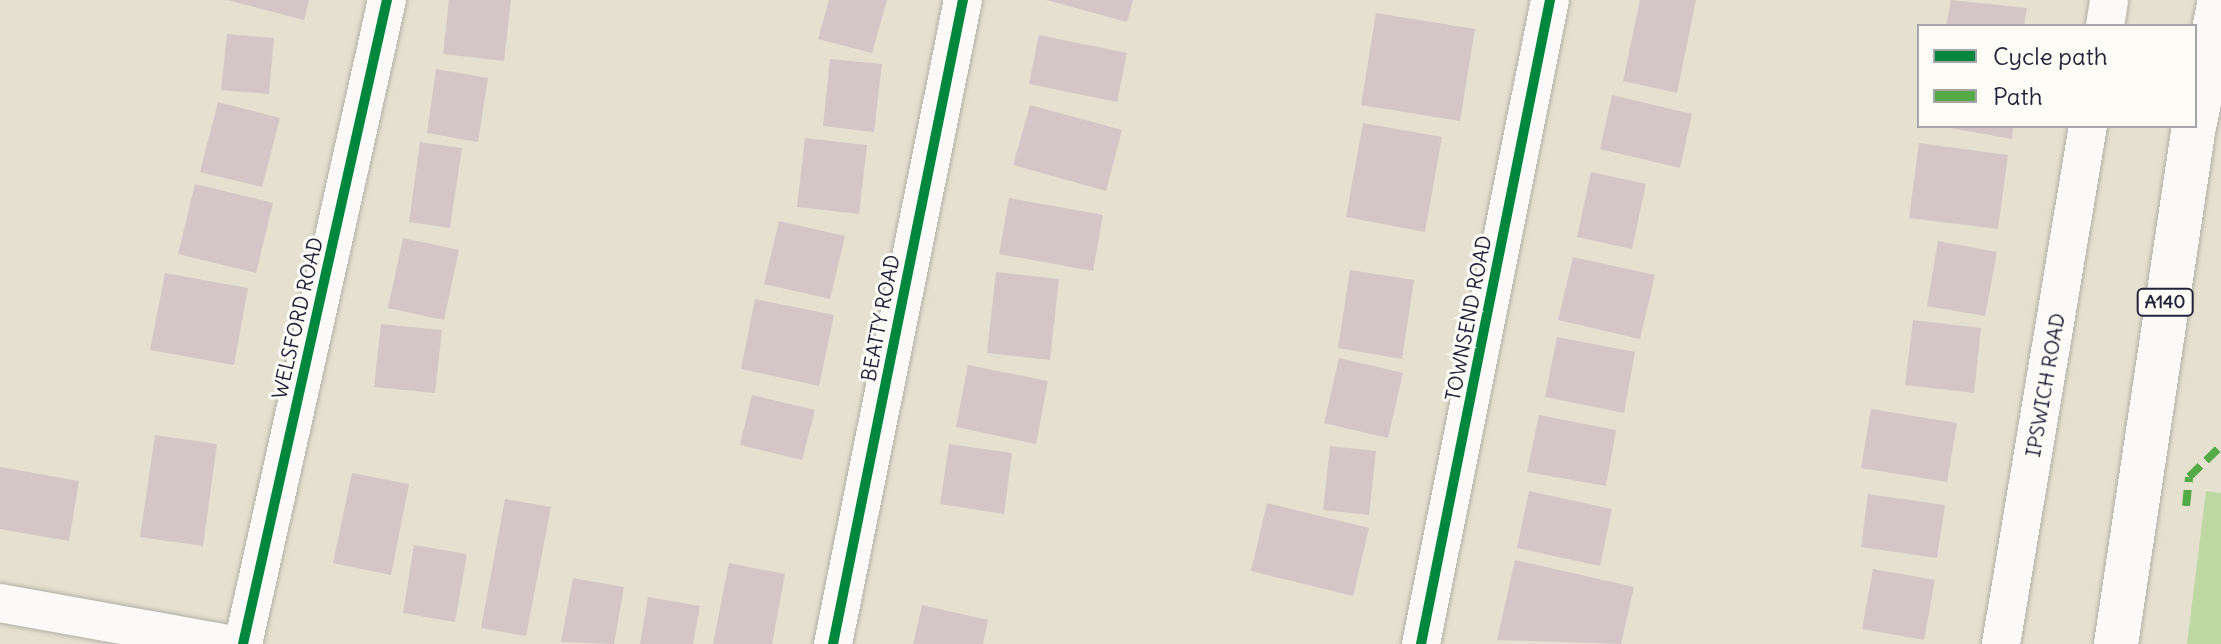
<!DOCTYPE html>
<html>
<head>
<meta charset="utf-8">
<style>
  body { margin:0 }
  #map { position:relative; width:2221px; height:644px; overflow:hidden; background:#e6e0d0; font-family:Delius,sans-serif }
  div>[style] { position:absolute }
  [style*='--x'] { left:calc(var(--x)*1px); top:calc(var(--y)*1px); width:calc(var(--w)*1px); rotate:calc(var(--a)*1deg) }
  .green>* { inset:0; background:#bfd7a3 }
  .building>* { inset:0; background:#d4c6c7 }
  .roads { filter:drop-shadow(0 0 2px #b1aea6) drop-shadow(0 0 2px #b1aea6) }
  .minor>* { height:38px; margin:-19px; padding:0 19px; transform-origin:19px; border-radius:19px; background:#fbfaf8 }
  .trunk>* { height:44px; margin:-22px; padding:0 22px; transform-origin:22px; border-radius:22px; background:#fbfaf8 }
  .quiet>* { height:8px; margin-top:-4px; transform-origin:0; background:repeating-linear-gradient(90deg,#53aa46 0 16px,transparent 0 24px) }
  .cycleway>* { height:10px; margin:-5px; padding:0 5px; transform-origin:5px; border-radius:5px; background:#00873e }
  span { translate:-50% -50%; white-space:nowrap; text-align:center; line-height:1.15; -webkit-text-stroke:6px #fdfcf7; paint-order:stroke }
  .shield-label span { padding:2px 6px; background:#fdfcf7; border:2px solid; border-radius:6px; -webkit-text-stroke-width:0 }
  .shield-label { font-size:18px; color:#22223b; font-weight:700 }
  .street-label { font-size:20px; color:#22223b }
  .legend { position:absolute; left:1917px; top:24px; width:280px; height:104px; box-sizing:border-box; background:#fdfcf7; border:2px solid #a5a5ac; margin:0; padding:10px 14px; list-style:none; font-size:24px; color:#22223b }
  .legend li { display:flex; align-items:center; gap:16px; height:40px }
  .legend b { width:40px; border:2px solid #a5a5ac }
</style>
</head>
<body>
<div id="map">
  <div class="green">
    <i style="clip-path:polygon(2206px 491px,2221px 493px,2221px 644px,2187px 644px)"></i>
  </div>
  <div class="building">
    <i style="clip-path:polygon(227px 0,309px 0,304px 20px)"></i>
    <i style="clip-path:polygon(449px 0,511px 0,504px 61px,443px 54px)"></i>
    <i style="clip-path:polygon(829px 0,887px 0,872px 53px,818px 39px)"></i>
    <i style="clip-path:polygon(1046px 0,1133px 0,1127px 22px)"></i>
    <i style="clip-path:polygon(1640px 0,1696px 0,1677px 93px,1623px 81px)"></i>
    <i style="clip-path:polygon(1951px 0,2027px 8px,2024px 26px,1946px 26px)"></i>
    <i style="clip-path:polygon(1376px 13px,1475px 29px,1460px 121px,1361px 105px)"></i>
    <i style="clip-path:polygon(227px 34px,274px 38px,269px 94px,221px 90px)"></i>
    <i style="clip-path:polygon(1039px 35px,1127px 53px,1117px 102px,1029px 84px)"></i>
    <i style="clip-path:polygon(830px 59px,882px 64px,874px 132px,823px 126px)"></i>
    <i style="clip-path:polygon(436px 69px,488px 78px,478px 142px,427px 133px)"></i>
    <i style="clip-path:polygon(1612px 95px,1692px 114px,1680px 168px,1600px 149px)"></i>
    <i style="clip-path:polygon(218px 102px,280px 118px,262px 187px,200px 172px)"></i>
    <i style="clip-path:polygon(1030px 105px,1122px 130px,1106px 191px,1013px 165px)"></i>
    <i style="clip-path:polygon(1363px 123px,1442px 137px,1425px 232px,1346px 217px)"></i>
    <i style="clip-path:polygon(1939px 126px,2013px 126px,2012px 139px)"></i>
    <i style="clip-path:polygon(805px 138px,867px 145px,859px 214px,797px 207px)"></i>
    <i style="clip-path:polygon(420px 142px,462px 148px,450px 228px,409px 222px)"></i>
    <i style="clip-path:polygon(1919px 143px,2008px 155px,1998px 229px,1909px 218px)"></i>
    <i style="clip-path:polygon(1591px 172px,1646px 184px,1632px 249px,1577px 237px)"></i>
    <i style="clip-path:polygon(195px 184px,273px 203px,256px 273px,178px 254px)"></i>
    <i style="clip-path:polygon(1009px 198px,1103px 215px,1093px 271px,999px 254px)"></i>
    <i style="clip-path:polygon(779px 221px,845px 236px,830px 299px,764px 284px)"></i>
    <i style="clip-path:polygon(403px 238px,459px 250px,444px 320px,388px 308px)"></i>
    <i style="clip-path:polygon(1938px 241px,1997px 252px,1985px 316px,1927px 306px)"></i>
    <i style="clip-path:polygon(1573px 257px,1655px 275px,1640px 339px,1558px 320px)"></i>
    <i style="clip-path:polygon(1350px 270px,1414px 280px,1402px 359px,1338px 348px)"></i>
    <i style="clip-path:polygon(996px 272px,1059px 279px,1050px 360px,987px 353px)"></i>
    <i style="clip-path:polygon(165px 273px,248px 288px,234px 365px,150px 350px)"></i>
    <i style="clip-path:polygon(755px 299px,834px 315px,819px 386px,741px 369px)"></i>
    <i style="clip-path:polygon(1913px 320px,1981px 328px,1974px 393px,1905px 385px)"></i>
    <i style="clip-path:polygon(381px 324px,442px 330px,435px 393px,374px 387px)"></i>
    <i style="clip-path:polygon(1557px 337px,1635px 352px,1624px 413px,1545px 397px)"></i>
    <i style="clip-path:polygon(1339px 358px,1403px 373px,1388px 438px,1324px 423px)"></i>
    <i style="clip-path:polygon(968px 365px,1048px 381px,1036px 444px,956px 427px)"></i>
    <i style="clip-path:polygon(752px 395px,815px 410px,802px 460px,740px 445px)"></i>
    <i style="clip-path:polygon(1871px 409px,1957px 423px,1947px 482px,1861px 468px)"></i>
    <i style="clip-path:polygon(1539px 415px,1616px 430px,1606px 486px,1527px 472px)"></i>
    <i style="clip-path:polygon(155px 435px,217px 444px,203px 546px,140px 537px)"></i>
    <i style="clip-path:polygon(949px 444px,1012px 453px,1004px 514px,940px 504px)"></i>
    <i style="clip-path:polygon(1330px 446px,1376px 451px,1369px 515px,1323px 510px)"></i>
    <i style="clip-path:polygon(0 467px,79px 481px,69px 541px,0 529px)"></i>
    <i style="clip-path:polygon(352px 473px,409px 484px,391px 575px,333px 563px)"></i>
    <i style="clip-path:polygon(1529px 491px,1612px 509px,1600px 566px,1517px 548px)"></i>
    <i style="clip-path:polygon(1868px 494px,1945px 505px,1937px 558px,1861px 547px)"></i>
    <i style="clip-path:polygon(505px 499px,551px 507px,526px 636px,481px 628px)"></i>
    <i style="clip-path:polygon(1267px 503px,1369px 528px,1353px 596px,1251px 571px)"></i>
    <i style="clip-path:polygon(414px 545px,467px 554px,455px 622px,403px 613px)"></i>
    <i style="clip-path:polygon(1515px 560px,1634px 587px,1621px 644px,1497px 640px)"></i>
    <i style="clip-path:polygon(729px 563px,785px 574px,772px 644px,713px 644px)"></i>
    <i style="clip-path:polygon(1873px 569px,1935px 580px,1924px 640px,1862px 629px)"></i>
    <i style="clip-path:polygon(573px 578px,624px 587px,614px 644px,561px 642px)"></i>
    <i style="clip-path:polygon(648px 597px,700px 606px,693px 644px,640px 644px)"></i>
    <i style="clip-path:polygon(922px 605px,988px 620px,983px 644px,913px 644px)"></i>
  </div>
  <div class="roads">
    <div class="minor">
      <i style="--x:2105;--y:26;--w:26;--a:-81"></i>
      <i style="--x:0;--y:603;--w:231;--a:10.2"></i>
      <i style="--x:243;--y:644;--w:660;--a:-77.4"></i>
      <i style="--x:833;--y:644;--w:657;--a:-78.59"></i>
      <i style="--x:1421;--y:644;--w:657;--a:-78.67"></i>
      <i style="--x:2001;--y:644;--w:525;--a:-80.47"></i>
    </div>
    <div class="trunk">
      <i style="--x:2195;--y:122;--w:125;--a:-78.4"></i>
      <i style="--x:2116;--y:644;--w:524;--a:-81.44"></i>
    </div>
  </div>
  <div class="quiet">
    <i style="--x:2186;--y:506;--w:29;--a:-84"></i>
    <i style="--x:2189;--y:477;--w:45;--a:-44.1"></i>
  </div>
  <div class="cycleway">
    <i style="--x:243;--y:644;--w:660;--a:-77.4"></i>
    <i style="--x:833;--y:644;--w:657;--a:-78.59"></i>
    <i style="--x:1421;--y:644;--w:657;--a:-78.67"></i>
  </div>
  <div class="shield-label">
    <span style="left:2165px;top:302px">A140</span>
  </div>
  <div class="street-label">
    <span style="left:297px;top:318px;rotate:-77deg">WELSFORD ROAD</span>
    <span style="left:880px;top:318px;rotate:-79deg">BEATTY ROAD</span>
    <span style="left:1468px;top:318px;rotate:-79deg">TOWNSEND ROAD</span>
    <span style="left:2045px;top:385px;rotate:-80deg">IPSWICH ROAD</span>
  </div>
  <ul class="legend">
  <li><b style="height:10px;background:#00873e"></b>Cycle path</li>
  <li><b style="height:10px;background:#53aa46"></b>Path</li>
  </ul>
</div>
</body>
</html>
